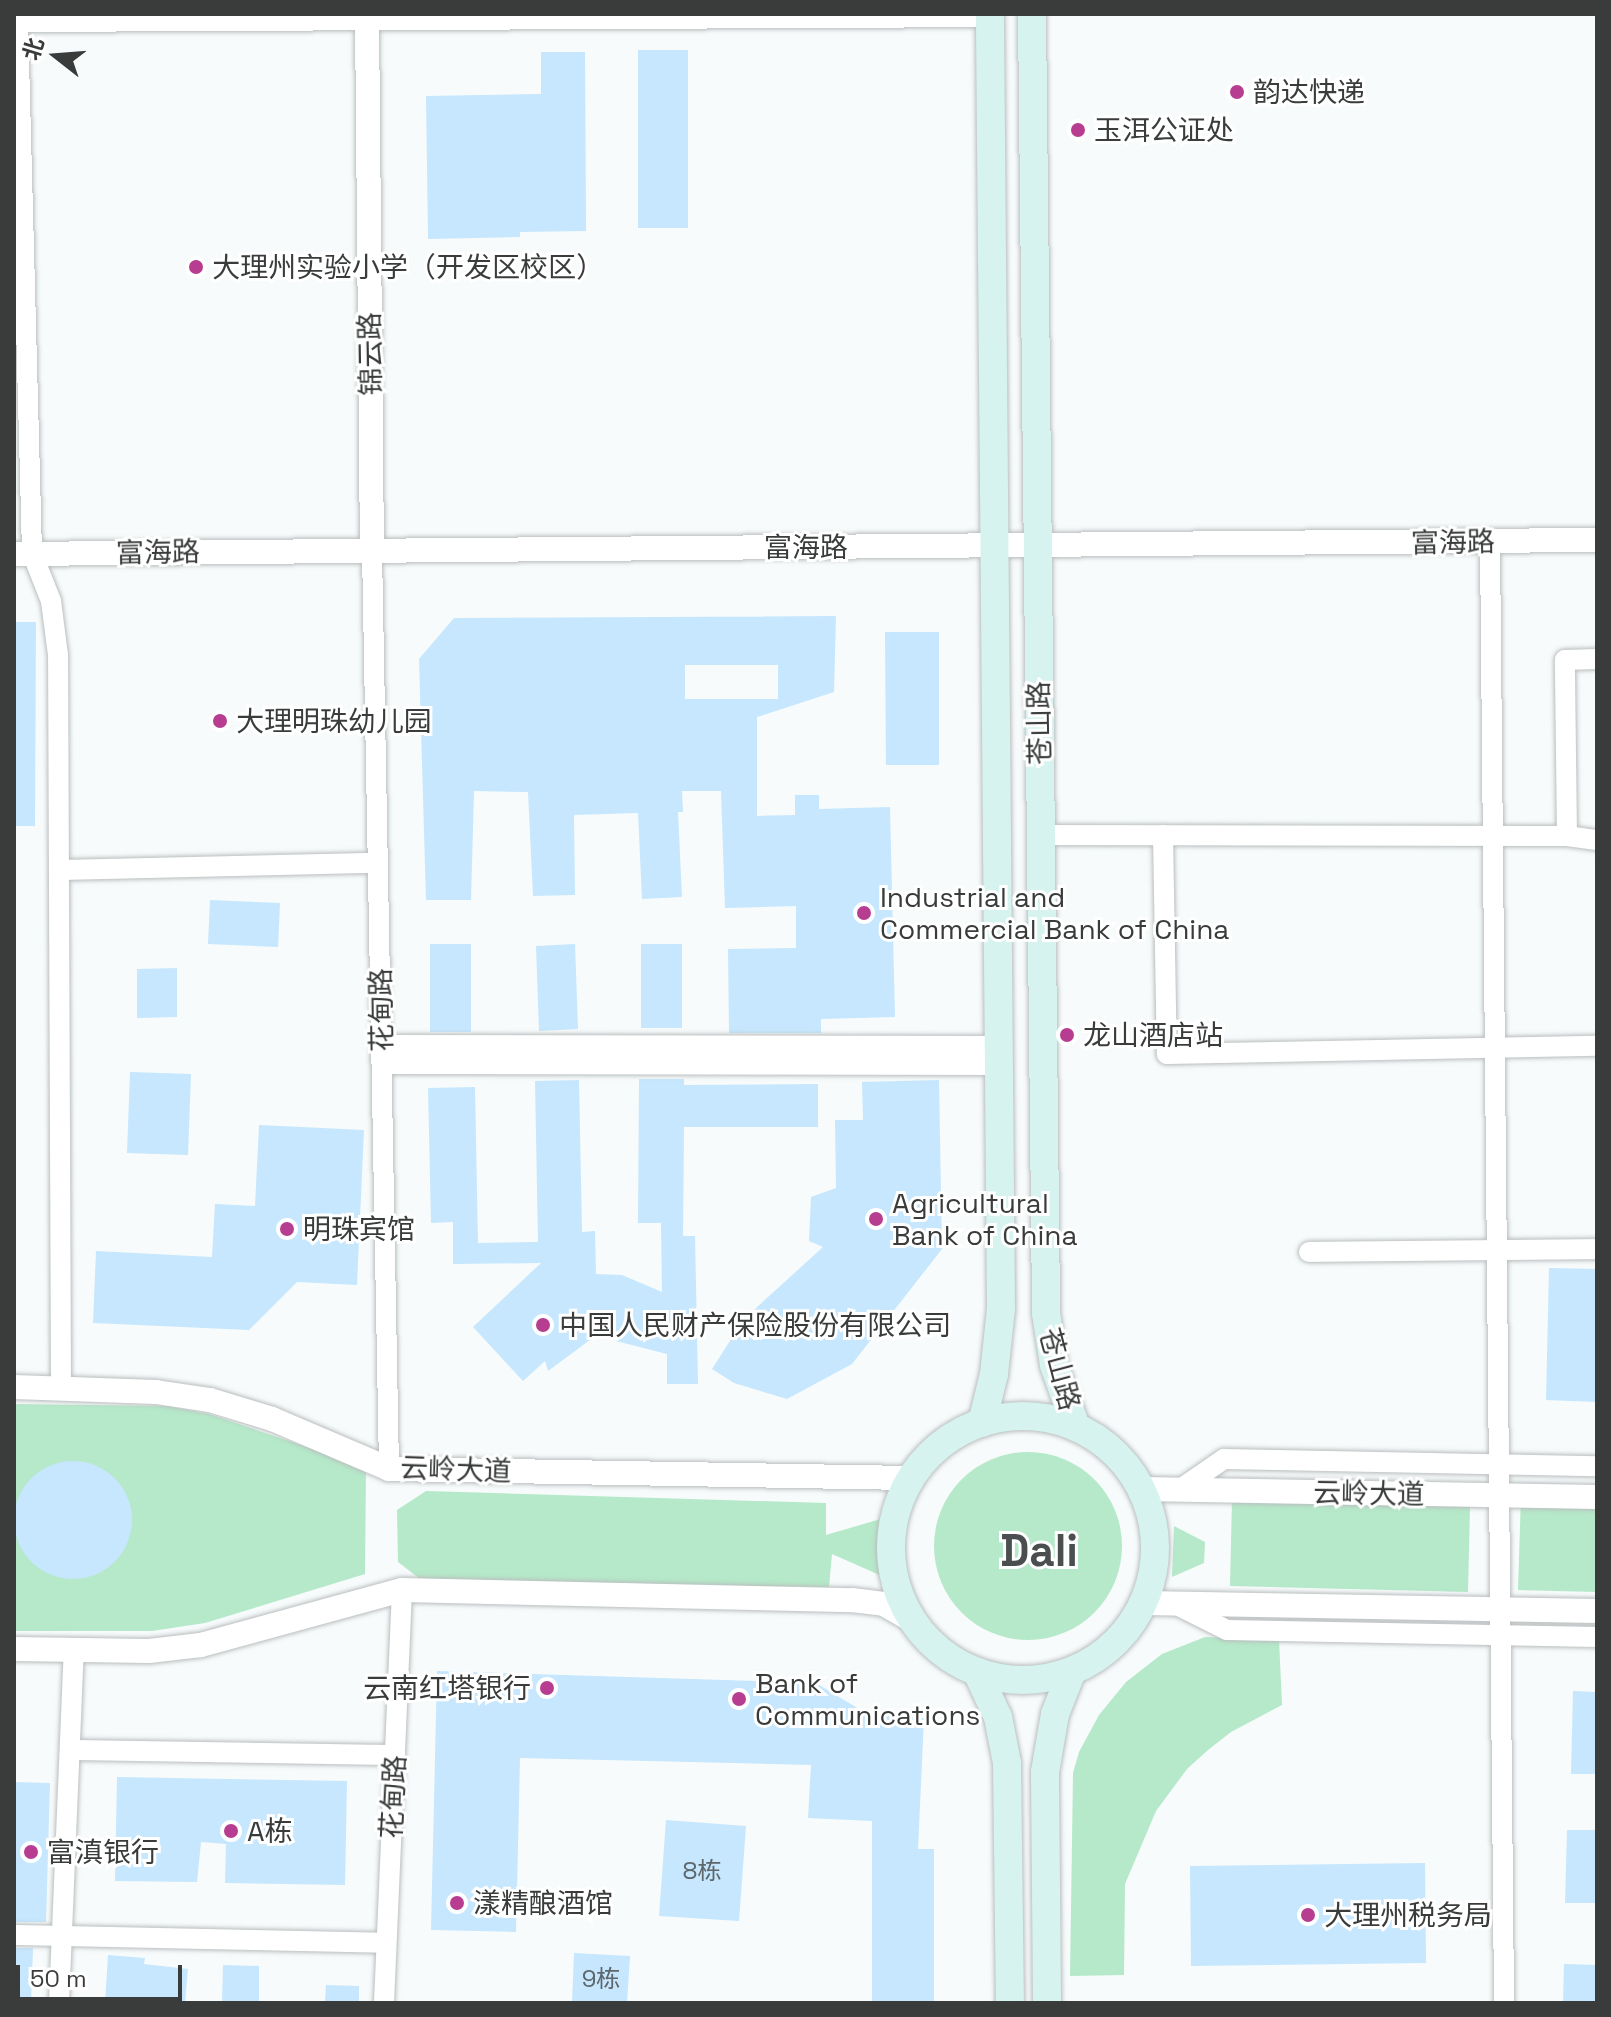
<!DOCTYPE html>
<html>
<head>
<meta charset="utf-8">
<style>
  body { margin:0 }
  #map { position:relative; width:1611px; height:2017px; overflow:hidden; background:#f7fbfb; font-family:"Space Grotesk","Noto Sans SC",sans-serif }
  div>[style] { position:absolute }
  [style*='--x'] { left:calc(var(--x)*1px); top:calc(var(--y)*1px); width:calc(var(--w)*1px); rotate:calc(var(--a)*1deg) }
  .green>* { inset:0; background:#b5e9c9 }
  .round { border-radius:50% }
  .building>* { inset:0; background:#c6e7fd }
  .roads { filter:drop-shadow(0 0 2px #babebf) drop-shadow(0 0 2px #babebf) }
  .minor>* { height:20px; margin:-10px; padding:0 10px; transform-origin:10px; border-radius:10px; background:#fff }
  .tertiary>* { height:24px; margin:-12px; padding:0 12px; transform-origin:12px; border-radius:12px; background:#fff }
  .secondary>* { height:28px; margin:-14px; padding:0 14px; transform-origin:14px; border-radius:14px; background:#d7f3ef }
  .secondary>.ring { margin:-14px; padding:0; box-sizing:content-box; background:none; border:28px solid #d7f3ef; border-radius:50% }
  .dots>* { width:22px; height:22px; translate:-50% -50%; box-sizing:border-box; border:4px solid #fff; border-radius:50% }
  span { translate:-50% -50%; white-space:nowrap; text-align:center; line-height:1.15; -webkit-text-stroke:6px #fff; paint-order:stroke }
  .number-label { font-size:24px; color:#5d676c }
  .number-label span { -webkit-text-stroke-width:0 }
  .poi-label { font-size:28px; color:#3a3c3c }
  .left { translate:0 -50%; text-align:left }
  .right { translate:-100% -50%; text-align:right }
  .street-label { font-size:28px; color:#3a3c3c }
  .town-label { font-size:44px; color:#4b4e4f; font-weight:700 }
  .frame { position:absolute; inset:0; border:16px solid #3a3c3c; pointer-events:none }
  .north { position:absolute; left:16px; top:16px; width:80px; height:80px; -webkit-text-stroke:6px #fff; paint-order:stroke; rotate:287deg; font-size:22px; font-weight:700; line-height:32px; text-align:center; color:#3a3c3c }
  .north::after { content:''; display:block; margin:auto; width:28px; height:36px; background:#3a3c3c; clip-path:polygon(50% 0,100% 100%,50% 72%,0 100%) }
  .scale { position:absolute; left:16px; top:1965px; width:166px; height:36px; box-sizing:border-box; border:4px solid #3a3c3c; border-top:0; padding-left:10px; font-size:24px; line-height:28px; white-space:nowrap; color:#3a3c3c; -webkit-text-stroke:6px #fff; paint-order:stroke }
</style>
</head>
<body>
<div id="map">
  <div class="green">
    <i style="clip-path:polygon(14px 1404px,166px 1406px,209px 1414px,366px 1467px,365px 1574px,205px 1623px,152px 1631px,14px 1631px)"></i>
    <i class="round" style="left:934px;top:1452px;width:188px;height:188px"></i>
    <i style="clip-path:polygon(426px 1491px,826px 1503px,826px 1535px,884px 1518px,884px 1577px,832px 1554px,829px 1587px,424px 1582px,398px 1562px,397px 1510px)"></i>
    <i style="clip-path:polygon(1521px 1495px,1597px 1497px,1597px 1592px,1518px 1590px)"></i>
    <i style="clip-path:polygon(1232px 1500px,1470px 1506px,1468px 1592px,1230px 1586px)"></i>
    <i style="clip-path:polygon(1174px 1526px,1205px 1542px,1204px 1563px,1172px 1577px)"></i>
    <i style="clip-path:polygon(1205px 1637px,1279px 1639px,1282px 1705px,1231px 1732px,1208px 1750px,1187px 1769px,1156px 1811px,1125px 1884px,1124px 1975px,1070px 1976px,1073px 1773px,1079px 1752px,1099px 1715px,1126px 1682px,1162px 1654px)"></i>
  </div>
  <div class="building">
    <i style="clip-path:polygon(638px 50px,688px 50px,688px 228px,638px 228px)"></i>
    <i style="clip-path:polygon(541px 52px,585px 52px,586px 231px,520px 232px,520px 237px,428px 239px,426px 96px,541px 94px)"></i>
    <i style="clip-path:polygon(evenodd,836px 616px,834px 692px,757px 717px,757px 816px,795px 815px,795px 795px,819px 795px,819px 809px,890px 807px,895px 1017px,821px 1019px,821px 1033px,729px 1033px,728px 949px,796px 948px,796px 906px,725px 908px,721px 791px,682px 791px,683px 812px,678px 812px,682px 897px,642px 899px,638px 813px,574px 815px,575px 895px,533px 896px,528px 792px,474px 791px,471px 900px,426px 900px,419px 659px,454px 618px,836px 616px,685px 665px,778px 665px,778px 699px,685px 699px,685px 665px)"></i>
    <i style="clip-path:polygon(14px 622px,36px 622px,35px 826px,14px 826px)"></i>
    <i style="clip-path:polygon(885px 632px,939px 632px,939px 765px,886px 765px)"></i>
    <i style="clip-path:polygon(210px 900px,280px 903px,278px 947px,208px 944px)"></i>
    <i style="clip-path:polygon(430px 944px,471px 944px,471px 1032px,430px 1032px)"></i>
    <i style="clip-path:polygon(575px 944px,578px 1029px,539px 1031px,536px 946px)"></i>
    <i style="clip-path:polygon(641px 944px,682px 944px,682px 1028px,641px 1028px)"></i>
    <i style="clip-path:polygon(177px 968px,177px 1017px,137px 1018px,137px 969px)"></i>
    <i style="clip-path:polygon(130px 1072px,191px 1074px,188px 1155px,127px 1153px)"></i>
    <i style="clip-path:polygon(639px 1079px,684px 1079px,684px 1085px,818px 1084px,818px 1127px,684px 1127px,683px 1236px,695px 1236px,698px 1384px,667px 1384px,667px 1354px,616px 1341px,613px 1323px,548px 1371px,545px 1361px,523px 1381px,473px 1327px,541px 1263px,453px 1264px,453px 1222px,431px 1223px,428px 1088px,475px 1087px,478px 1243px,538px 1242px,535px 1081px,579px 1080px,582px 1232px,595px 1231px,596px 1274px,622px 1275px,662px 1292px,661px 1223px,638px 1223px)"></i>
    <i style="clip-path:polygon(939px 1080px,942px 1249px,852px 1364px,787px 1399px,734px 1383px,712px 1369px,744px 1319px,823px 1247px,809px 1241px,811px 1197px,836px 1188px,835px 1120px,863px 1120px,862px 1082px)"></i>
    <i style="clip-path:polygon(259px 1125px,364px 1130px,357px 1285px,297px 1282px,249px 1330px,93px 1323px,96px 1251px,212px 1257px,215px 1204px,255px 1206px)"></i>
    <i style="clip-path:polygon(1549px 1268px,1597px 1269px,1597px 1402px,1546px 1400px)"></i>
    <i class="round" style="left:14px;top:1461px;width:118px;height:118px"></i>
    <i style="clip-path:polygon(437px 1671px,816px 1683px,869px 1715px,924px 1718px,918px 1849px,934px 1849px,934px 2003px,872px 2003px,872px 1821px,808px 1818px,811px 1765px,520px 1758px,516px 1932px,431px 1930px)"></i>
    <i style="clip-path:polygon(1573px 1691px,1597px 1692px,1597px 1774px,1571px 1774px)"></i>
    <i style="clip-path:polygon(117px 1777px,347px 1781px,345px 1885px,225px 1883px,226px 1844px,201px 1842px,197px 1882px,115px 1881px)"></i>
    <i style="clip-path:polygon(14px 1782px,50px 1783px,46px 1922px,14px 1922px)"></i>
    <i style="clip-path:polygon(666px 1820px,746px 1826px,739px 1921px,659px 1916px)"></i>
    <i style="clip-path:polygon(1567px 1830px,1597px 1830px,1597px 1903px,1565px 1903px)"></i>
    <i style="clip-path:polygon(1425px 1863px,1426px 1963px,1191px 1966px,1190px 1866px)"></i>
    <i style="clip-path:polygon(14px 1948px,33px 1948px,31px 2003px,14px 2003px)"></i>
    <i style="clip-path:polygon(574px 1953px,630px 1956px,627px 2003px,572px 2003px)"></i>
    <i style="clip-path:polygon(108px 1955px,145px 1958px,144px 1964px,188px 1969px,185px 2003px,105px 2003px)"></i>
    <i style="clip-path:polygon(1564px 1964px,1597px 1965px,1597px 2003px,1563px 2003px)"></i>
    <i style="clip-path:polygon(223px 1965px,259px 1966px,259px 2003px,222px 2003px)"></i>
    <i style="clip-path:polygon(326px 1985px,359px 1986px,359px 2003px,325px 2003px)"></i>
  </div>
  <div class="roads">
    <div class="minor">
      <i style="--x:1490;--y:541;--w:1462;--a:89.45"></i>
      <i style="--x:372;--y:550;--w:919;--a:88.94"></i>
      <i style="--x:1040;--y:835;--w:527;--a:0.11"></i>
      <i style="--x:1567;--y:836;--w:30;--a:8"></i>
      <i style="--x:1163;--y:835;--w:219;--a:89"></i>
      <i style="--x:1167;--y:1054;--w:430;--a:-1.1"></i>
      <i style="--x:1567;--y:836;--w:176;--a:-90.7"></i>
      <i style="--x:1565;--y:660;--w:32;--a:-2"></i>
      <i style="--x:60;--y:870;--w:318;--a:-1.3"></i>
      <i style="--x:381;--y:1045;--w:620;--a:0.09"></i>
      <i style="--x:382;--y:1064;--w:620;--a:0.09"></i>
      <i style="--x:1309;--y:1252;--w:288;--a:-0.6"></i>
      <i style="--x:61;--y:1388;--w:733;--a:-90.23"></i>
      <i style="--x:58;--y:655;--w:54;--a:-97.4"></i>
      <i style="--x:51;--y:601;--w:52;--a:-111.6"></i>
      <i style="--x:32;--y:553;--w:531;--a:-91.51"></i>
      <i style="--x:18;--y:22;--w:972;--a:-0.29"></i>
      <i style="--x:1179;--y:1490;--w:55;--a:-34.6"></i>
      <i style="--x:1224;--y:1459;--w:373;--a:1.1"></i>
      <i style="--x:1175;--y:1604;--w:58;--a:26.6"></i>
      <i style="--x:1227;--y:1630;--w:370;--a:1.1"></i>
      <i style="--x:70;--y:1750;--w:325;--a:0.9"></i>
      <i style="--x:14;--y:1935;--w:372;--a:1.2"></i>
      <i style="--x:59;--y:2003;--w:353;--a:-87.6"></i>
      <i style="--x:384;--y:2003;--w:413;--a:-87.5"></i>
    </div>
    <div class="tertiary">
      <i style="--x:367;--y:14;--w:536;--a:89.47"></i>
      <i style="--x:14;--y:554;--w:1583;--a:-0.51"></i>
      <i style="--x:14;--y:1387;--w:142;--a:2"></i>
      <i style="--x:156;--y:1392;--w:55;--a:8.4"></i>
      <i style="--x:210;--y:1400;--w:65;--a:17"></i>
      <i style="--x:272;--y:1419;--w:127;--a:23.1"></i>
      <i style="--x:389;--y:1469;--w:523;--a:0.99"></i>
      <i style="--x:1142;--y:1489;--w:455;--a:1"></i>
      <i style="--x:1144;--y:1603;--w:453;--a:1"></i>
      <i style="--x:14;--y:1649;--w:135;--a:0.8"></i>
      <i style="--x:149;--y:1651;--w:52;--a:-6.6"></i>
      <i style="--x:201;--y:1645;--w:208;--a:-15.3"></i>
      <i style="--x:402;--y:1590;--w:450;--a:1.3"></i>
      <i style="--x:852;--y:1600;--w:32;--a:7"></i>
      <i style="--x:884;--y:1604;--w:32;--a:30"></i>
    </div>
    <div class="secondary">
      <i style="--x:1032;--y:14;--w:1299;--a:89.38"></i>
      <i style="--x:1046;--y:1313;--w:53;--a:81.3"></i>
      <i style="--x:1054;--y:1365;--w:66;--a:70.5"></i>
      <i class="ring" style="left:891px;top:1416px;width:236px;height:236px"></i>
      <i style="--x:982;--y:1423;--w:50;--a:-76.2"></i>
      <i style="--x:994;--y:1374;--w:65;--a:-83.9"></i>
      <i style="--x:1001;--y:1309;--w:1295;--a:-90.49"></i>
      <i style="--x:977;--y:1672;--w:50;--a:65"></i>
      <i style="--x:998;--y:1717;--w:47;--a:78.9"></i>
      <i style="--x:1007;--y:1763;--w:240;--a:89.3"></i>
      <i style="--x:1047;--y:2003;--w:231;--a:-90.5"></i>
      <i style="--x:1045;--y:1772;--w:59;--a:-80.2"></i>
      <i style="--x:1055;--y:1714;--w:46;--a:-68.4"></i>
    </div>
  </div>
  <div class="dots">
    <i style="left:1237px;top:92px;background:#b73d91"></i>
    <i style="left:1078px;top:130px;background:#b73d91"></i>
    <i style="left:196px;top:267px;background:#b73d91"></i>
    <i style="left:220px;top:721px;background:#b73d91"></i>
    <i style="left:864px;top:913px;background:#b73d91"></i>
    <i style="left:1067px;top:1035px;background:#b73d91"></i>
    <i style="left:876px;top:1219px;background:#b73d91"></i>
    <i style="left:287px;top:1229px;background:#b73d91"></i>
    <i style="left:543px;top:1325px;background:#b73d91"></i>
    <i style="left:547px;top:1688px;background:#b73d91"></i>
    <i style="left:739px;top:1699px;background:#b73d91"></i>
    <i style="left:231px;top:1831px;background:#b73d91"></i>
    <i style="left:31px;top:1852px;background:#b73d91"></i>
    <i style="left:457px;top:1903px;background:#b73d91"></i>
    <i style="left:1308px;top:1915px;background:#b73d91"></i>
  </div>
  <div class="number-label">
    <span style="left:702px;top:1871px">8栋</span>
    <span style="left:601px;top:1979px">9栋</span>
  </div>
  <div class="poi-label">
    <span class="left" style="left:1253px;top:92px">韵达快递</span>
    <span class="left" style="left:1094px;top:130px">玉洱公证处</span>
    <span class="left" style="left:212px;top:267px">大理州实验小学（开发区校区）</span>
    <span class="left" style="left:236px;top:721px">大理明珠幼儿园</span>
    <span class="left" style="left:880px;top:913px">Industrial and<br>Commercial Bank of China</span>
    <span class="left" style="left:1083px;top:1035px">龙山酒店站</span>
    <span class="left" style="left:892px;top:1219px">Agricultural<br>Bank of China</span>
    <span class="left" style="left:303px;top:1229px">明珠宾馆</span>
    <span class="left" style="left:559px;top:1325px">中国人民财产保险股份有限公司</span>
    <span class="left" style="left:755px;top:1699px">Bank of<br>Communications</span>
    <span class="right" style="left:531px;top:1688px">云南红塔银行</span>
    <span class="left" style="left:247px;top:1831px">A栋</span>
    <span class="left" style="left:47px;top:1852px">富滇银行</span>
    <span class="left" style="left:473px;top:1903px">漾精酿酒馆</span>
    <span class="left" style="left:1324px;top:1915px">大理州税务局</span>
  </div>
  <div class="street-label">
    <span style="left:370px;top:354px;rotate:-91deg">锦云路</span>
    <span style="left:1453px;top:542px;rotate:-1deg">富海路</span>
    <span style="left:806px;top:547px">富海路</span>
    <span style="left:158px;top:552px;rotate:-1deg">富海路</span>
    <span style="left:1039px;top:723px;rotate:-91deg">苍山路</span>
    <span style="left:381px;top:1010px;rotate:-91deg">花甸路</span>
    <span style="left:1060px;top:1369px;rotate:75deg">苍山路</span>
    <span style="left:456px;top:1469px;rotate:2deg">云岭大道</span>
    <span style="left:1369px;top:1493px;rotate:1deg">云岭大道</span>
    <span style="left:393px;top:1797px;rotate:-87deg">花甸路</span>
  </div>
  <div class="town-label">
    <span style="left:1039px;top:1551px">Dali</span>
  </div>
  <div class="frame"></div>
  <div class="north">北</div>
  <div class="scale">50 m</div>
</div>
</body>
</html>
